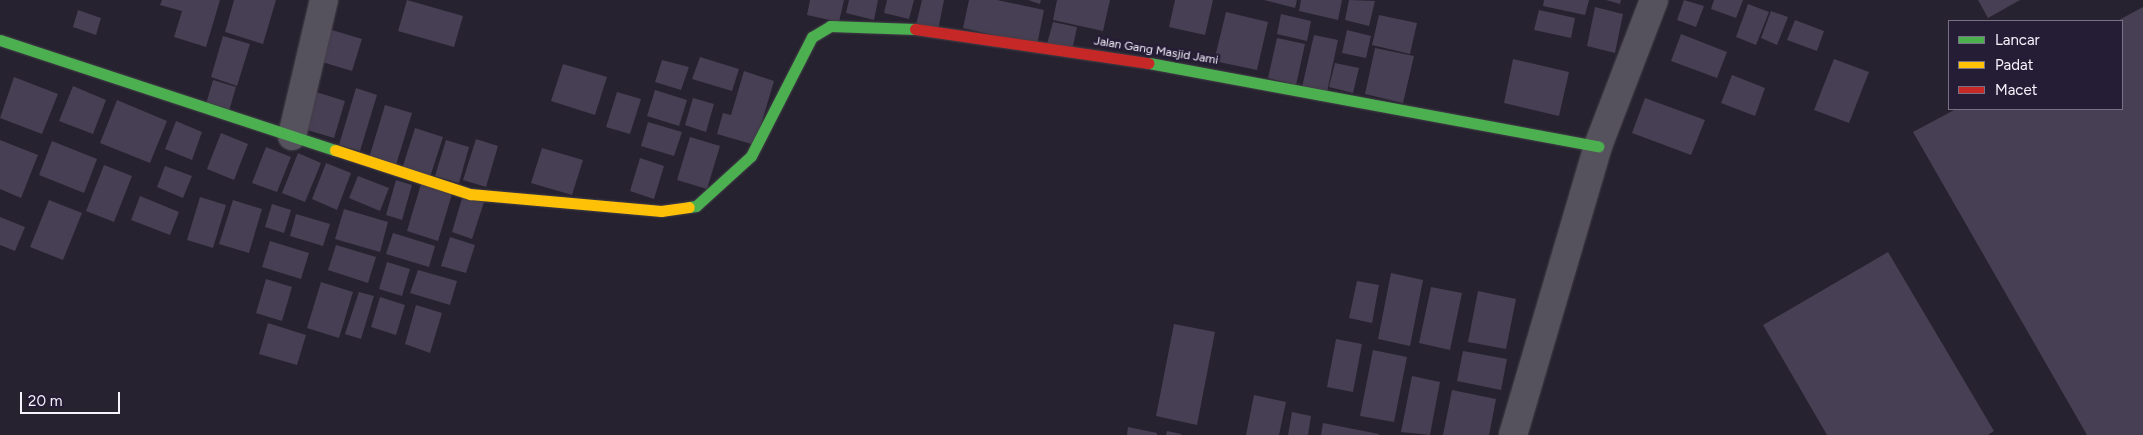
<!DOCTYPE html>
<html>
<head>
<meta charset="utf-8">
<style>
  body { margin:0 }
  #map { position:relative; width:2143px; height:435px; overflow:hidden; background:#26222f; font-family:Figtree,sans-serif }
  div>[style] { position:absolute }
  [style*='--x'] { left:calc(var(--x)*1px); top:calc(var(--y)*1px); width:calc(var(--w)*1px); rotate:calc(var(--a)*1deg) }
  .building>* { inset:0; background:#473f53 }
  .roads { filter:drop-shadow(0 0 1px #423e48) drop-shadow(0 0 1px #423e48) }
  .street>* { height:28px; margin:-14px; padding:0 14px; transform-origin:14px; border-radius:14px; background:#56525d }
  .fast>* { height:11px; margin:-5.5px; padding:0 5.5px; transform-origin:5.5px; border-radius:5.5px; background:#4caf50 }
  .slow>* { height:11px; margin:-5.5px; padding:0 5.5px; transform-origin:5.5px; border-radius:5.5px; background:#ffc107 }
  .jam>* { height:11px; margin:-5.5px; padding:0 5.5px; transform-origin:5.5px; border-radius:5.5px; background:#c62828 }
  span { translate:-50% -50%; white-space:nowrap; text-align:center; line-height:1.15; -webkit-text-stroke:5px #251c35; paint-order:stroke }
  .street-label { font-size:12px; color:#f6f3fd }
  .legend { position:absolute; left:1948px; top:20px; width:175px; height:90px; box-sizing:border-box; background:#251c35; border:1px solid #797285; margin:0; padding:6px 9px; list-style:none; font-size:15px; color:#f6f3fd }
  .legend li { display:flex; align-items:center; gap:10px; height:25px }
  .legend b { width:25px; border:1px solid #797285 }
  .scale { position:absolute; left:20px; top:392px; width:100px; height:22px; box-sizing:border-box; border:2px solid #f6f3fd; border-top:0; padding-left:6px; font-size:15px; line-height:18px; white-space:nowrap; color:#f6f3fd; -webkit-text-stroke:4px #251c35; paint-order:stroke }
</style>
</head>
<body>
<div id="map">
  <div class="building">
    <i style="clip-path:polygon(162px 0,220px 0,206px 47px,174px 37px,182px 11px,160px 5px)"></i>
    <i style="clip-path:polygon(234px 0,276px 0,263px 44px,225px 32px)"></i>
    <i style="clip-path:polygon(407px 0,463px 16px,454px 47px,398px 31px)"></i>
    <i style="clip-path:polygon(810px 0,844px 0,839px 22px,807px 15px)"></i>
    <i style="clip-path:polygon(849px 0,878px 0,874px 20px,846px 13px)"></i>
    <i style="clip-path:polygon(887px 0,914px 0,909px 19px,884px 13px)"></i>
    <i style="clip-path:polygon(922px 0,944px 0,938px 30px,916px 25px)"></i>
    <i style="clip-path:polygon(969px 0,997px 0,1044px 10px,1037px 45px,963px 28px)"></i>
    <i style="clip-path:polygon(1028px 0,1041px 0,1040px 4px)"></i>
    <i style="clip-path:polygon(1057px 0,1110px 0,1103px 31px,1053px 20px)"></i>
    <i style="clip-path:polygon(1175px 0,1213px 0,1205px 35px,1169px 27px)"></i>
    <i style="clip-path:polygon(1264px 0,1297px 0,1295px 8px)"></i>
    <i style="clip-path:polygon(1301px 0,1342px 0,1338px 20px,1299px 11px)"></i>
    <i style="clip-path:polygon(1349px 0,1375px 1px,1369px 26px,1345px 20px)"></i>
    <i style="clip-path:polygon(1544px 0,1589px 0,1585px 15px,1543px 6px)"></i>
    <i style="clip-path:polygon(1606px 0,1621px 0,1620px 4px)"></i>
    <i style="clip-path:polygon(1684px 0,1704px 6px,1696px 27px,1677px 20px)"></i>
    <i style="clip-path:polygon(1714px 0,1743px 0,1736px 18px,1711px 9px)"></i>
    <i style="clip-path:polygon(1978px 0,2020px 0,1988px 18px)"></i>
    <i style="clip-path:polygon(1748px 4px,1769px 12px,1756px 45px,1736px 37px)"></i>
    <i style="clip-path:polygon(1595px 7px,1623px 14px,1615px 53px,1587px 46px)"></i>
    <i style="clip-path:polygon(2143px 7px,2143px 435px,2087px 435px,1913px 132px,1956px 109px,2122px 109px,2122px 21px,2117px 21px)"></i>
    <i style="clip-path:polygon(78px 10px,101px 18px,96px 35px,73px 27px)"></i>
    <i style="clip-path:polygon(1539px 10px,1575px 18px,1571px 38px,1534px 30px)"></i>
    <i style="clip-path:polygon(1771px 11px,1788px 17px,1777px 45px,1761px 38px)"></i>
    <i style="clip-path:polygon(1226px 12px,1268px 22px,1257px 70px,1214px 61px)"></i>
    <i style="clip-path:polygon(1281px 14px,1311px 21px,1307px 41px,1277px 34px)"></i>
    <i style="clip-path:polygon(1379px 15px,1417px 23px,1410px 54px,1372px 45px)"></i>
    <i style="clip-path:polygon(1795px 20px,1824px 31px,1817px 51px,1787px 40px)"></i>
    <i style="clip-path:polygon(1053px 22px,1077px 27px,1072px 51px,1047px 44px)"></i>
    <i style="clip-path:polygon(322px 27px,362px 39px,352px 71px,312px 59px)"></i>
    <i style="clip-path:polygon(1347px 30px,1371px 36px,1366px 58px,1342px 53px)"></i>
    <i style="clip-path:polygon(1681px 34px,1727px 52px,1717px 78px,1671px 61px)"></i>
    <i style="clip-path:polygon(1314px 35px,1338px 40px,1327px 92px,1302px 87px)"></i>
    <i style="clip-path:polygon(223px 36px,250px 44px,237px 86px,211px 77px)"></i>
    <i style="clip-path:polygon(1277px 38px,1305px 44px,1296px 85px,1268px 78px)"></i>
    <i style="clip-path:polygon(1375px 48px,1414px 56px,1403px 103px,1365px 94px)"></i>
    <i style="clip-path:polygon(700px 57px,739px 69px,732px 91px,692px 79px)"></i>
    <i style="clip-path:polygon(1513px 59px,1569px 72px,1559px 116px,1504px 103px)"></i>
    <i style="clip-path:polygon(1834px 59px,1869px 72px,1849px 123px,1814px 110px)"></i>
    <i style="clip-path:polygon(662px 60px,689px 67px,681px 90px,655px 82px)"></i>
    <i style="clip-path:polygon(1335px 63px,1359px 68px,1353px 93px,1329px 87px)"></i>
    <i style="clip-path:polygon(563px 64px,607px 77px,595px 115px,551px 101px)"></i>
    <i style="clip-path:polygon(744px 71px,774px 81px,755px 145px,717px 134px,723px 113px,731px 115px)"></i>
    <i style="clip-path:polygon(1732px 75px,1765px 88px,1755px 116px,1721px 103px)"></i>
    <i style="clip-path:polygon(14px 77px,58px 94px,42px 134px,0 118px)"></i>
    <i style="clip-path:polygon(213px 80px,236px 87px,229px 111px,206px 104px)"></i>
    <i style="clip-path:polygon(73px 86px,106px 100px,93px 134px,59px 121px)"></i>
    <i style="clip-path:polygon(356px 88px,377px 95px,360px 151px,339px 145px)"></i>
    <i style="clip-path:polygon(655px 90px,687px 100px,679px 126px,647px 116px)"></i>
    <i style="clip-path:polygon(316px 92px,345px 101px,334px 138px,304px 129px)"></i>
    <i style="clip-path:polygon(617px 92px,641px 99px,630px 134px,606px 127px)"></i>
    <i style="clip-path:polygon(693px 98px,714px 104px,706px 132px,685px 125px)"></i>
    <i style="clip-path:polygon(1645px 98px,1705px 120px,1691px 155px,1632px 133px)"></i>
    <i style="clip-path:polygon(117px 100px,167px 121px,150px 163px,100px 143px)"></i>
    <i style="clip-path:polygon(385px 105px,412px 113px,396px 165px,369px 158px)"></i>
    <i style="clip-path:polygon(176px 121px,202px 132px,192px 160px,165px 149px)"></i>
    <i style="clip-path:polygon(648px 122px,682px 132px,674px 156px,641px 146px)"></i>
    <i style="clip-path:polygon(415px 128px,443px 137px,430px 177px,402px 169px)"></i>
    <i style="clip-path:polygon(221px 133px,248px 144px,234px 180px,207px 169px)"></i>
    <i style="clip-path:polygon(690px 137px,720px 146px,707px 189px,677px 180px)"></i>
    <i style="clip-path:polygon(476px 139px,498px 146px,486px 187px,463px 180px)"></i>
    <i style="clip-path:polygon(0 140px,38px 155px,21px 198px,0 189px)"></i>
    <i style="clip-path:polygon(446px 140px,469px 147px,459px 183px,435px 176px)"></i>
    <i style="clip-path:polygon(52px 141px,97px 159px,84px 193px,39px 175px)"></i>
    <i style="clip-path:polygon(266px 147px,291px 157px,277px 192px,252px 183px)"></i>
    <i style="clip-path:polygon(542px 148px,583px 160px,572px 195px,531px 183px)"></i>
    <i style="clip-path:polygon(298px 153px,321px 163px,305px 202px,282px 193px)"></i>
    <i style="clip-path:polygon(640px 158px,664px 166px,654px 199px,630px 191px)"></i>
    <i style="clip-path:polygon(326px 163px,351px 173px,337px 210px,312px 199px)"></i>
    <i style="clip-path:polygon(104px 165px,132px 176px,114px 222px,86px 211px)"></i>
    <i style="clip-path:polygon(165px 166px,192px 176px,183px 198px,157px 187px)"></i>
    <i style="clip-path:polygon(358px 176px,389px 188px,380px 211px,349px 198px)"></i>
    <i style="clip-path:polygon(396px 180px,412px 185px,402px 220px,386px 215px)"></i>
    <i style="clip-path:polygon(421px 184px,452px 194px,438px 241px,407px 231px)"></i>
    <i style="clip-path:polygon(463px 195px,484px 202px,472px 239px,452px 232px)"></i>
    <i style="clip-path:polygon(140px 196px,179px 212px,170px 235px,131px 220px)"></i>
    <i style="clip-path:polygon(200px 197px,226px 205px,213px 248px,187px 240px)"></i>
    <i style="clip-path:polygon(49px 200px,82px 213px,63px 260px,30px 247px)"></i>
    <i style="clip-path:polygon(233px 200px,262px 209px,249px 253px,219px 244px)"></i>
    <i style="clip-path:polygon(272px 204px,291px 210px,284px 233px,265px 227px)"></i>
    <i style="clip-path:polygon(344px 209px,388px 222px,380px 252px,335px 239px)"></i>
    <i style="clip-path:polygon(296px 214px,330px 224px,323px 246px,290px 236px)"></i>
    <i style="clip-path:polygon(0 217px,25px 227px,15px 251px,0 245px)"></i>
    <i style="clip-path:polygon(393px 233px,435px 246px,429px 267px,386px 254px)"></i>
    <i style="clip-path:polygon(450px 237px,475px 245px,466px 273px,441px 266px)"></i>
    <i style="clip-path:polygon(270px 241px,309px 253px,301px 279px,262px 267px)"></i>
    <i style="clip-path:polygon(336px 245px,376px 257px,368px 283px,328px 270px)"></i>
    <i style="clip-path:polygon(1888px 252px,1994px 431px,1988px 435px,1827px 435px,1763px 325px)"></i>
    <i style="clip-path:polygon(387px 262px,410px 269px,402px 296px,379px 289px)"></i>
    <i style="clip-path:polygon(418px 270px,457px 281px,450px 305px,410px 293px)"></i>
    <i style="clip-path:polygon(1391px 273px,1423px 280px,1410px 346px,1378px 339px)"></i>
    <i style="clip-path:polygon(266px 279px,292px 287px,282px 321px,256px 313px)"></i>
    <i style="clip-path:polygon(1357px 281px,1379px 285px,1372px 323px,1349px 318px)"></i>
    <i style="clip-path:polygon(321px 282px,353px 292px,339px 338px,307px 328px)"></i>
    <i style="clip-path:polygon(1431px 287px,1462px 293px,1450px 350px,1419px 343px)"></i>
    <i style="clip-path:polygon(1478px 291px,1516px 299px,1506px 349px,1468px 342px)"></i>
    <i style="clip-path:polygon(359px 292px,374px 296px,361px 339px,345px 334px)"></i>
    <i style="clip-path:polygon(380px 297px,405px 305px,396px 335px,371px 327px)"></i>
    <i style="clip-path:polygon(416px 305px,442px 313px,430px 353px,405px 344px)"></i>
    <i style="clip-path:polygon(268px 323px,306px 335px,297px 365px,259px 354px)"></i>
    <i style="clip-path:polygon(1174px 324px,1215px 332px,1197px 425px,1156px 416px)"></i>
    <i style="clip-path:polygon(1336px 339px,1362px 344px,1353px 392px,1327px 387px)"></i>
    <i style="clip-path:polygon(1373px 350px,1407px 357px,1394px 422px,1360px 416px)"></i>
    <i style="clip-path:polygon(1463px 351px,1507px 359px,1501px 390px,1457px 381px)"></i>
    <i style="clip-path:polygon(1412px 376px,1440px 382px,1430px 435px,1401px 432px)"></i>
    <i style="clip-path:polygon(1452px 390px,1496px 399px,1489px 435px,1443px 435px)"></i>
    <i style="clip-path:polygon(1254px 395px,1286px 402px,1279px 435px,1246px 435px)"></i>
    <i style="clip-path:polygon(1292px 412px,1311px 416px,1308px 435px,1288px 435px)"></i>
    <i style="clip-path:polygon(1323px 423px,1379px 434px,1379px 435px,1321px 435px)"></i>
    <i style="clip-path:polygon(1128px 427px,1157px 433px,1157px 435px,1127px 435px)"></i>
    <i style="clip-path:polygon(1167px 431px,1181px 434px,1181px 435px,1166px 435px)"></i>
  </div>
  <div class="roads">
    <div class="street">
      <i style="--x:292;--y:136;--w:140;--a:-76.8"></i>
      <i style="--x:1513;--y:435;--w:301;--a:-73.6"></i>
      <i style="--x:1598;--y:146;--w:156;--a:-69"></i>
    </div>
    <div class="fast">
      <i style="--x:0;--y:40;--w:353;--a:18.2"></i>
      <i style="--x:1149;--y:63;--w:457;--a:10.5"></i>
      <i style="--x:689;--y:207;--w:7;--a:-8"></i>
      <i style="--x:696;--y:206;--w:74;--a:-42.3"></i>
      <i style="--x:751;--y:156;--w:134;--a:-62.9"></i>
      <i style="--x:812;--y:37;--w:21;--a:-31"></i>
      <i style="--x:830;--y:26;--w:85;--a:2"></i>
    </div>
    <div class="slow">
      <i style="--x:335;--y:150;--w:142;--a:18.1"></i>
      <i style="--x:470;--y:194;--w:192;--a:5.1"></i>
      <i style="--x:661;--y:211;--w:28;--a:-8"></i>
    </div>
    <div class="jam">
      <i style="--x:915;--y:29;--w:236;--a:8.3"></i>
    </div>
  </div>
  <div class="street-label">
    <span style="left:1156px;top:51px;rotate:9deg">Jalan Gang Masjid Jami</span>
  </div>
  <ul class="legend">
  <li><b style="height:6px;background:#4caf50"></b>Lancar</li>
  <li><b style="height:6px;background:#ffc107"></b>Padat</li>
  <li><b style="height:6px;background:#c62828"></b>Macet</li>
  </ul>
  <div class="scale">20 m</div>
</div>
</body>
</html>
